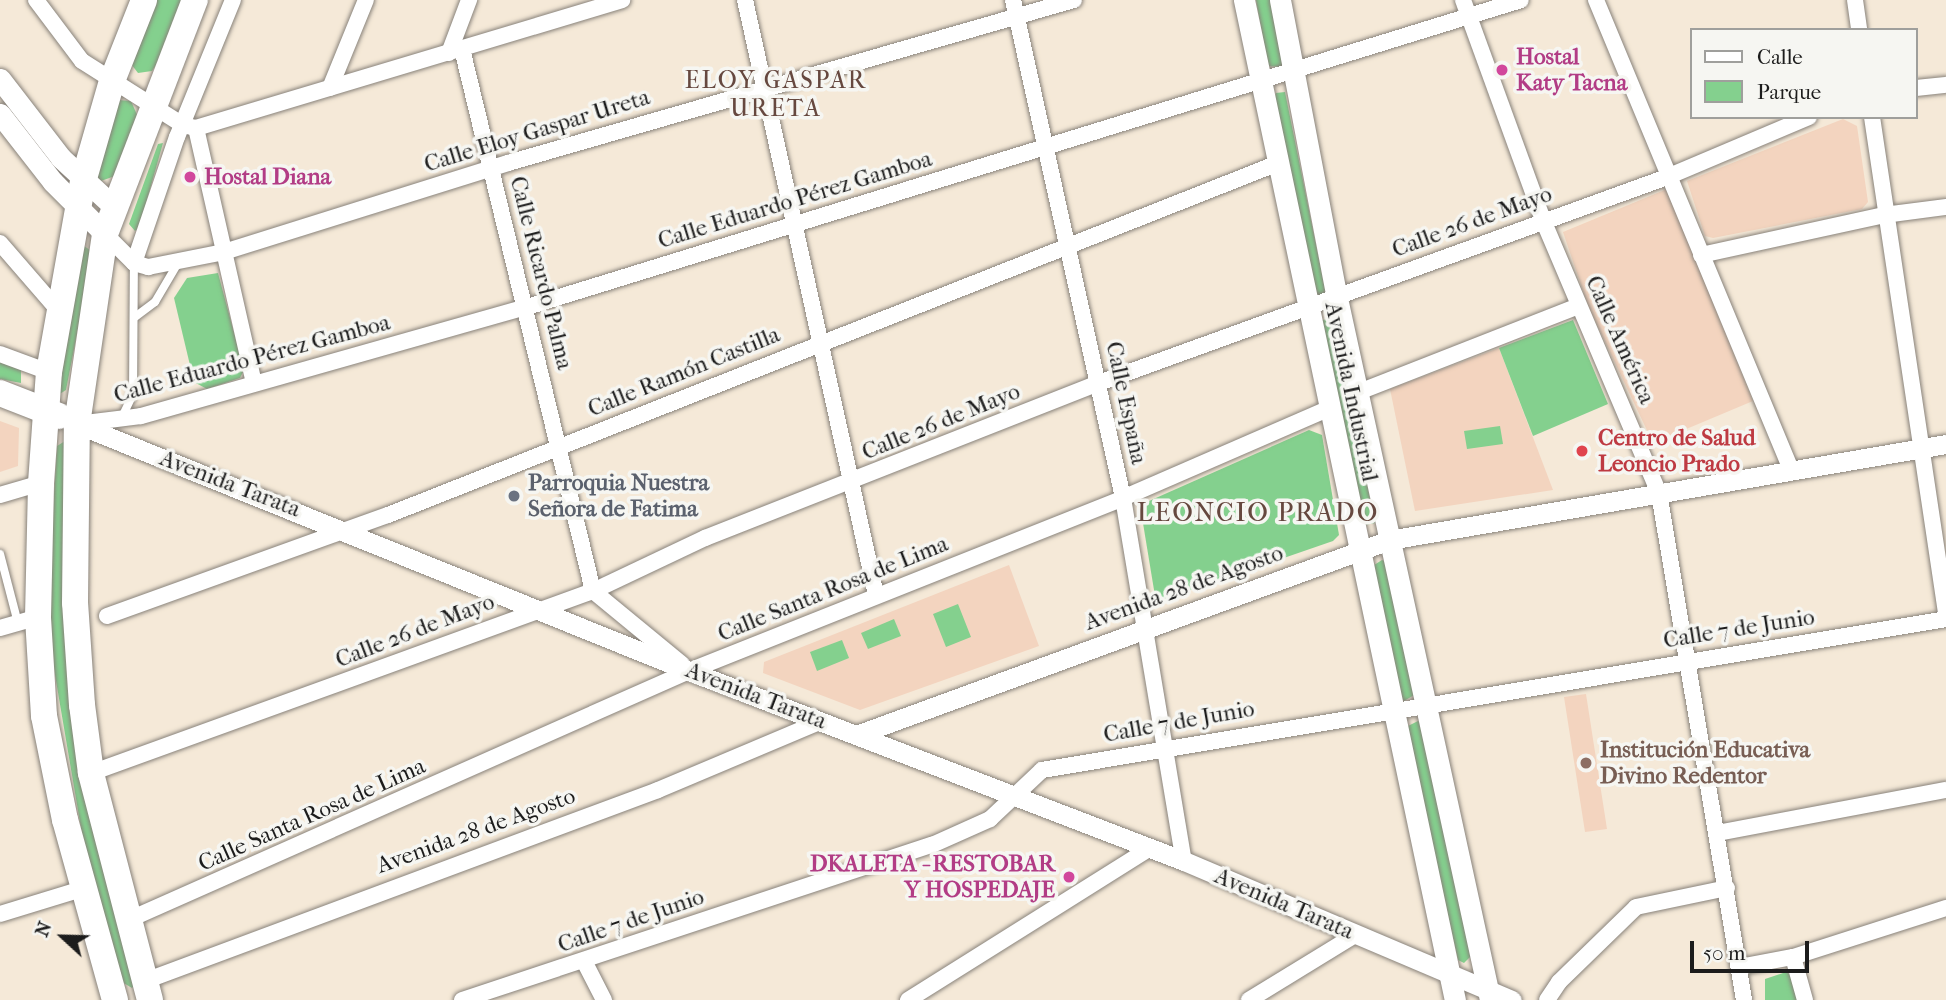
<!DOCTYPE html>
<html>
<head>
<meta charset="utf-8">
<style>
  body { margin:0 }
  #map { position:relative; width:1946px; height:1000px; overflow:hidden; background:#f5e9d8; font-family:"IM FELL French Canon",serif }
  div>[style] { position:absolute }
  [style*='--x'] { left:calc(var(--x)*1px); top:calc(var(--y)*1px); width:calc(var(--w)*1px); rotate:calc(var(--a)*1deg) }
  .built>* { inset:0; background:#f3d4bf }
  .green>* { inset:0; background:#84d08e }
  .roads { filter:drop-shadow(0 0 2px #88827a) drop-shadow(0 0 2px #88827a) }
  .service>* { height:8px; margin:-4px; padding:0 4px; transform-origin:4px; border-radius:4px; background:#fff }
  .minor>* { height:16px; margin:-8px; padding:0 8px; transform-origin:8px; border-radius:8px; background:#fff }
  .tertiary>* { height:19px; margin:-9.5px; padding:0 9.5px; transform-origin:9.5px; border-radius:9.5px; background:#fff }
  .secondary>* { height:21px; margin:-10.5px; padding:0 10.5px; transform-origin:10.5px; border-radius:10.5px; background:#fff }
  .trunk>* { height:26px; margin:-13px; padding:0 13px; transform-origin:13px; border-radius:13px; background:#fff }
  .dots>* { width:19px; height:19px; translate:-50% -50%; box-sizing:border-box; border:4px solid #f6f6f2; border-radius:50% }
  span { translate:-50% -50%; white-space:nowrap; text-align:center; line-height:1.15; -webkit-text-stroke:7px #f6f6f2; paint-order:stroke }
  .hotel-label { font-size:23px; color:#b23c85; font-weight:700 }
  .left { translate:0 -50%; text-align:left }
  .right { translate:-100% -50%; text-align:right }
  .street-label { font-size:23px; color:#1c1c1c }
  .health-label { font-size:23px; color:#be3a42; font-weight:700 }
  .worship-label { font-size:23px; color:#5b616d; font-weight:700 }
  .education-label { font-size:23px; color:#785e54; font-weight:700 }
  .neighbourhood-label { font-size:24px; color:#66483f; letter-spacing:2px }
  .quarter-label { font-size:26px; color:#66483f; letter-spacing:2px }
  .legend { position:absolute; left:1690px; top:28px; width:228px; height:91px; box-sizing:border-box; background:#f6f6f2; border:2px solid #9f9f9c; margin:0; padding:9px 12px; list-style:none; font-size:21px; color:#1c1c1c }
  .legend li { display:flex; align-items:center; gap:14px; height:35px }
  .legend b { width:35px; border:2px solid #9f9f9c }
  .north { position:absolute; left:28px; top:902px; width:70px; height:70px; -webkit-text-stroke:5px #f6f6f2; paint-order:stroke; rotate:292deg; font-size:19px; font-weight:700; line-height:28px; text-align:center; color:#1c1c1c }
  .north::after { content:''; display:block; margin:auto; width:24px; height:32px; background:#1c1c1c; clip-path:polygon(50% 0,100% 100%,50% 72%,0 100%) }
  .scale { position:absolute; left:1690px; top:941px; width:119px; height:32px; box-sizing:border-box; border:4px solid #1c1c1c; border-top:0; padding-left:9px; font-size:21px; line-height:24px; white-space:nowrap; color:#1c1c1c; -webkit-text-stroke:5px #f6f6f2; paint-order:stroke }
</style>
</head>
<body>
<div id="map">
  <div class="built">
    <i style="clip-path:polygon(1843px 119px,1857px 126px,1868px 202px,1862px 209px,1713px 238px,1705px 236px,1687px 181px)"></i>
    <i style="clip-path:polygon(1667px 189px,1753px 401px,1653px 443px,1588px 306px,1563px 232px)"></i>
    <i style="clip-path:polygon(1499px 348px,1553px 490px,1415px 511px,1390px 389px)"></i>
    <i style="clip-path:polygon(0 421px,19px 428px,18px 466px,0 472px)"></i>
    <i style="clip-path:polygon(1009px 565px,1039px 646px,860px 710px,763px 673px,764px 662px)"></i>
    <i style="clip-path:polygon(1586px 694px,1607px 829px,1585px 832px,1564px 697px)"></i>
  </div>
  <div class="green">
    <i style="clip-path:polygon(152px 0,182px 0,158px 62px,152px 71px,138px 73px,128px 60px)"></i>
    <i style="clip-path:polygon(1256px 0,1272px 0,1283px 67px,1268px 66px)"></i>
    <i style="clip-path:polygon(1285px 92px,1326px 294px,1318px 296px,1311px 289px,1274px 100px,1276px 93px)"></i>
    <i style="clip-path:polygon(118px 100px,131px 101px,138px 117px,115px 176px,98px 182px,91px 166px)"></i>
    <i style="clip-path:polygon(163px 143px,139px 228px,135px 231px,129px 224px,158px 144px)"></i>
    <i style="clip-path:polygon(84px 246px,93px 252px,66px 390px,58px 395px)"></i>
    <i style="clip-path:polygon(218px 273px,244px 370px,240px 378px,207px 389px,194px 382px,174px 298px,187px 278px)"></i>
    <i style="clip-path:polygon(1329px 319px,1334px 322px,1375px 523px,1365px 525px,1322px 320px)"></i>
    <i style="clip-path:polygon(1573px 320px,1608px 404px,1533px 436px,1499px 348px)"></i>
    <i style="clip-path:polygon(0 362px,21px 370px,21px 383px,0 379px)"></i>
    <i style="clip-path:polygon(1500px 426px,1503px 444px,1467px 449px,1464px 431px)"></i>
    <i style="clip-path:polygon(1309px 430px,1322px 435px,1339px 535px,1333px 541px,1156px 602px,1140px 505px)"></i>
    <i style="clip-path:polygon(65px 441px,64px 577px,137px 981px,132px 988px,122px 982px,82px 834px,53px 663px,49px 576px,57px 446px)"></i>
    <i style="clip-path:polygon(1382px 560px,1387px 562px,1416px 694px,1404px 701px,1399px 698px,1371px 567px)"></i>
    <i style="clip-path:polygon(958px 604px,971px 637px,946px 647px,933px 614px)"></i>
    <i style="clip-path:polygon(894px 619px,901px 636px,868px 649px,861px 633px)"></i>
    <i style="clip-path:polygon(842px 640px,849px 658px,817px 671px,810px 652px)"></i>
    <i style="clip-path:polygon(1418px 721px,1422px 724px,1471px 956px,1464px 963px,1458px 960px,1406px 727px)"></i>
    <i style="clip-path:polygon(1786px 972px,1791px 975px,1798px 1000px,1765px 1000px,1765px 979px)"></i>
  </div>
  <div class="roads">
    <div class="service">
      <i style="--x:135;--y:317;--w:25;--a:-37"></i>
      <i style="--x:155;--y:302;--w:45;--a:-59.5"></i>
      <i style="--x:121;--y:419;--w:28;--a:-64"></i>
      <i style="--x:133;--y:394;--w:131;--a:-89.6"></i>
      <i style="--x:0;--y:554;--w:71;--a:75.4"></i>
    </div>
    <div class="minor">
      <i style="--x:36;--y:0;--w:76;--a:53"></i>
      <i style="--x:82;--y:61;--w:120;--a:32.4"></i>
      <i style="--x:183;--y:125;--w:13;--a:13"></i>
      <i style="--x:196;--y:128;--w:445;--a:-16.7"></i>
      <i style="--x:745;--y:0;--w:609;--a:77.58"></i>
      <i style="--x:1013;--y:0;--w:510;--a:77.54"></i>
      <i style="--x:1123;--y:498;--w:368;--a:80.5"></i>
      <i style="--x:1463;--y:0;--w:234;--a:70"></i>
      <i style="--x:1543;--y:220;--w:297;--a:67"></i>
      <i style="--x:1659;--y:493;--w:514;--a:80.48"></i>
      <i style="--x:1596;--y:0;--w:511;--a:67.45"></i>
      <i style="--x:1855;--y:0;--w:30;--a:82"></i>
      <i style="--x:462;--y:49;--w:558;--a:76.41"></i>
      <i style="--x:593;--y:591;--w:115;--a:39.4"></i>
      <i style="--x:449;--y:53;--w:57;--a:-69.3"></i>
      <i style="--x:330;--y:88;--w:95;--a:-67.8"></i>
      <i style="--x:1916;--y:88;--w:30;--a:-6"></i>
      <i style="--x:1872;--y:117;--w:501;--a:81.51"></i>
      <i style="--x:196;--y:128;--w:262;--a:77.2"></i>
      <i style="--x:105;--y:234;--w:41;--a:45"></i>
      <i style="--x:134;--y:263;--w:15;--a:16"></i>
      <i style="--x:148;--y:267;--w:77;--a:-11.2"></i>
      <i style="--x:224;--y:252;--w:298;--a:-17.4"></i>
      <i style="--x:508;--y:163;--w:589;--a:-16.07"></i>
      <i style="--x:0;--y:243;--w:90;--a:49.1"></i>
      <i style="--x:1701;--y:255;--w:187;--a:-12.3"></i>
      <i style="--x:1884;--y:215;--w:63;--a:-7.4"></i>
      <i style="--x:134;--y:263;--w:133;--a:-71.2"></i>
      <i style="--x:177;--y:137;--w:148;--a:-67.8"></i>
      <i style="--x:0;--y:354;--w:52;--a:20.2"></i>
      <i style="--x:1359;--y:392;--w:236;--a:-21.4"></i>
      <i style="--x:77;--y:424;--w:64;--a:-7.1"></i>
      <i style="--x:141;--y:416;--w:401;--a:-15.8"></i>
      <i style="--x:527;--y:307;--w:1040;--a:-17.16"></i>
      <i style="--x:0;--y:495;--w:43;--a:-16.3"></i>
      <i style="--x:107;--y:616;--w:299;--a:-19.8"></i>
      <i style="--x:388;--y:515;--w:955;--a:-21.57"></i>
      <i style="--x:0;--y:628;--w:40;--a:-16"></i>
      <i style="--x:91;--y:773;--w:534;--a:-19.93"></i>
      <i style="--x:593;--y:591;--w:124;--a:-25.3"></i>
      <i style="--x:705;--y:538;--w:423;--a:-21.5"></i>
      <i style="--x:1099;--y:383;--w:604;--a:-19.93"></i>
      <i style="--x:1667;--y:177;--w:154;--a:-22.9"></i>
      <i style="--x:1718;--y:833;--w:232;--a:-10.7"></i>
      <i style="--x:0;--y:914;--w:89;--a:-17"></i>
      <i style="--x:128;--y:920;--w:614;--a:-23.93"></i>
      <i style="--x:689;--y:671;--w:467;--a:-21.7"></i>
      <i style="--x:1123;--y:498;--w:223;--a:-23.5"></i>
      <i style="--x:1793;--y:957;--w:45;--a:74.4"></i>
      <i style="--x:584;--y:961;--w:44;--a:62.9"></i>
      <i style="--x:1739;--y:967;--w:55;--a:-10.5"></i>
      <i style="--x:1793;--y:957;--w:161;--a:-17.8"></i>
      <i style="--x:145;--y:981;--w:547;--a:-20.42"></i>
      <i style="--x:658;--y:790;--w:177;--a:-22.9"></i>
      <i style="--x:462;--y:1000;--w:495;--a:-18.3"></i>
      <i style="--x:932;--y:845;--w:64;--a:-24.1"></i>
      <i style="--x:990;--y:819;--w:71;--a:-43.3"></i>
      <i style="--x:1042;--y:770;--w:917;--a:-9.48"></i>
      <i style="--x:908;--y:1000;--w:284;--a:-32.1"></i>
      <i style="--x:1249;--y:1000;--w:124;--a:-31.5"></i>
      <i style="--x:1547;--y:1000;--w:22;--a:-56"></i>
      <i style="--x:1559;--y:982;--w:107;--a:-44.2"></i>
      <i style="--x:1636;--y:907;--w:93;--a:-11.8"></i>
    </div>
    <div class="tertiary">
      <i style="--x:77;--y:424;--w:660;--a:21.98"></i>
      <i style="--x:689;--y:671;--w:530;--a:21"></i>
      <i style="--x:1184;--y:861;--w:356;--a:23"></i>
      <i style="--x:859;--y:734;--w:564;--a:-20.1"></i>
      <i style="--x:1389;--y:540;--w:565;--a:-9.78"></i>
    </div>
    <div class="secondary">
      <i style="--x:1244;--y:0;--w:1022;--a:78.09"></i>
      <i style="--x:1280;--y:0;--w:303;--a:79.2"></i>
      <i style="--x:1337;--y:298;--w:718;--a:77.7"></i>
      <i style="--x:0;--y:79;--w:100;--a:52.3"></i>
      <i style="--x:61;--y:158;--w:71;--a:42.7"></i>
      <i style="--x:0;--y:114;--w:86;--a:52.1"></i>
      <i style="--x:53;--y:182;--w:74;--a:45"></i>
    </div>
    <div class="trunk">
      <i style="--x:0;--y:393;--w:63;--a:21.3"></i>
      <i style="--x:115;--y:1000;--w:187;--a:-105.5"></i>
      <i style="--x:65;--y:820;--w:106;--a:-101.4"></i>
      <i style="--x:44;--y:716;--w:99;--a:-93.5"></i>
      <i style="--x:38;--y:617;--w:134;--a:-88.7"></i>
      <i style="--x:41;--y:483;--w:111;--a:-85.9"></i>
      <i style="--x:49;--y:372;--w:193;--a:-79.9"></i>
      <i style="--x:83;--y:182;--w:105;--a:-74"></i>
      <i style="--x:112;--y:81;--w:87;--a:-68.4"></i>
      <i style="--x:150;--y:1000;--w:235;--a:-104.6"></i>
      <i style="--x:91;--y:773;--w:69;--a:-97.5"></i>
      <i style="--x:82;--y:705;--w:102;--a:-93.9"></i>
      <i style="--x:75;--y:603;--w:179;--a:-89.4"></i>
      <i style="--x:77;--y:424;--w:192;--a:-81.6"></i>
      <i style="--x:105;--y:234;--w:251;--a:-69"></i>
    </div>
  </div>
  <div class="dots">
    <i style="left:1502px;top:70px;background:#d1479c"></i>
    <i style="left:190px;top:177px;background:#d1479c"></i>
    <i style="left:1582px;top:451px;background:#e0444e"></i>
    <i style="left:514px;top:496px;background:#6b7280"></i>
    <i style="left:1586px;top:763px;background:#8d6e63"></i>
    <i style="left:1069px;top:877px;background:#d1479c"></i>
  </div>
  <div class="hotel-label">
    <span class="left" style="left:1516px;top:70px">Hostal<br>Katy Tacna</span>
    <span class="left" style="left:204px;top:177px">Hostal Diana</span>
    <span class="right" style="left:1055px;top:877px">DKALETA - RESTOBAR<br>Y HOSPEDAJE</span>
  </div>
  <div class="street-label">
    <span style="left:537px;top:131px;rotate:-17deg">Calle Eloy Gaspar Ureta</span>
    <span style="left:795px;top:200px;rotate:-17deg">Calle Eduardo Pérez Gamboa</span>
    <span style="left:1472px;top:222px;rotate:-20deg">Calle 26 de Mayo</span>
    <span style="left:541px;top:273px;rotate:76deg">Calle Ricardo Palma</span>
    <span style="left:1620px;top:340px;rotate:66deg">Calle América</span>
    <span style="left:252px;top:359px;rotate:-15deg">Calle Eduardo Pérez Gamboa</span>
    <span style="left:684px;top:372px;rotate:-22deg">Calle Ramón Castilla</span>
    <span style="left:1351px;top:392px;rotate:78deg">Avenida Industrial</span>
    <span style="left:1126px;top:403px;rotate:78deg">Calle España</span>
    <span style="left:941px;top:422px;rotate:-22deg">Calle 26 de Mayo</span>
    <span style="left:230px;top:484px;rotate:21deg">Avenida Tarata</span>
    <span style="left:1184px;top:588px;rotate:-20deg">Avenida 28 de Agosto</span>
    <span style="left:833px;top:589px;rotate:-22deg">Calle Santa Rosa de Lima</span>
    <span style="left:1739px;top:629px;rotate:-9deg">Calle 7 de Junio</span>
    <span style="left:415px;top:631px;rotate:-21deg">Calle 26 de Mayo</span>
    <span style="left:756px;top:696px;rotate:21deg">Avenida Tarata</span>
    <span style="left:1179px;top:722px;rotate:-10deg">Calle 7 de Junio</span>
    <span style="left:312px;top:815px;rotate:-24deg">Calle Santa Rosa de Lima</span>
    <span style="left:476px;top:831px;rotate:-20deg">Avenida 28 de Agosto</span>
    <span style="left:1284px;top:904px;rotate:23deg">Avenida Tarata</span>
    <span style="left:631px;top:921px;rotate:-19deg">Calle 7 de Junio</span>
  </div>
  <div class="health-label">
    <span class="left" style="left:1598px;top:451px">Centro de Salud<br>Leoncio Prado</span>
  </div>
  <div class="worship-label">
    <span class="left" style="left:528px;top:496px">Parroquia Nuestra<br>Señora de Fatima</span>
  </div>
  <div class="education-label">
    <span class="left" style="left:1600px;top:763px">Institución Educativa<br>Divino Redentor</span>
  </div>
  <div class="neighbourhood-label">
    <span style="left:776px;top:95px">ELOY GASPAR<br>URETA</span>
  </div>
  <div class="quarter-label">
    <span style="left:1258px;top:513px">LEONCIO PRADO</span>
  </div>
  <ul class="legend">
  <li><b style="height:9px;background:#fff"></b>Calle</li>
  <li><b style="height:19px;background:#84d08e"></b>Parque</li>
  </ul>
  <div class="north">N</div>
  <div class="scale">50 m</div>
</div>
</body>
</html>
